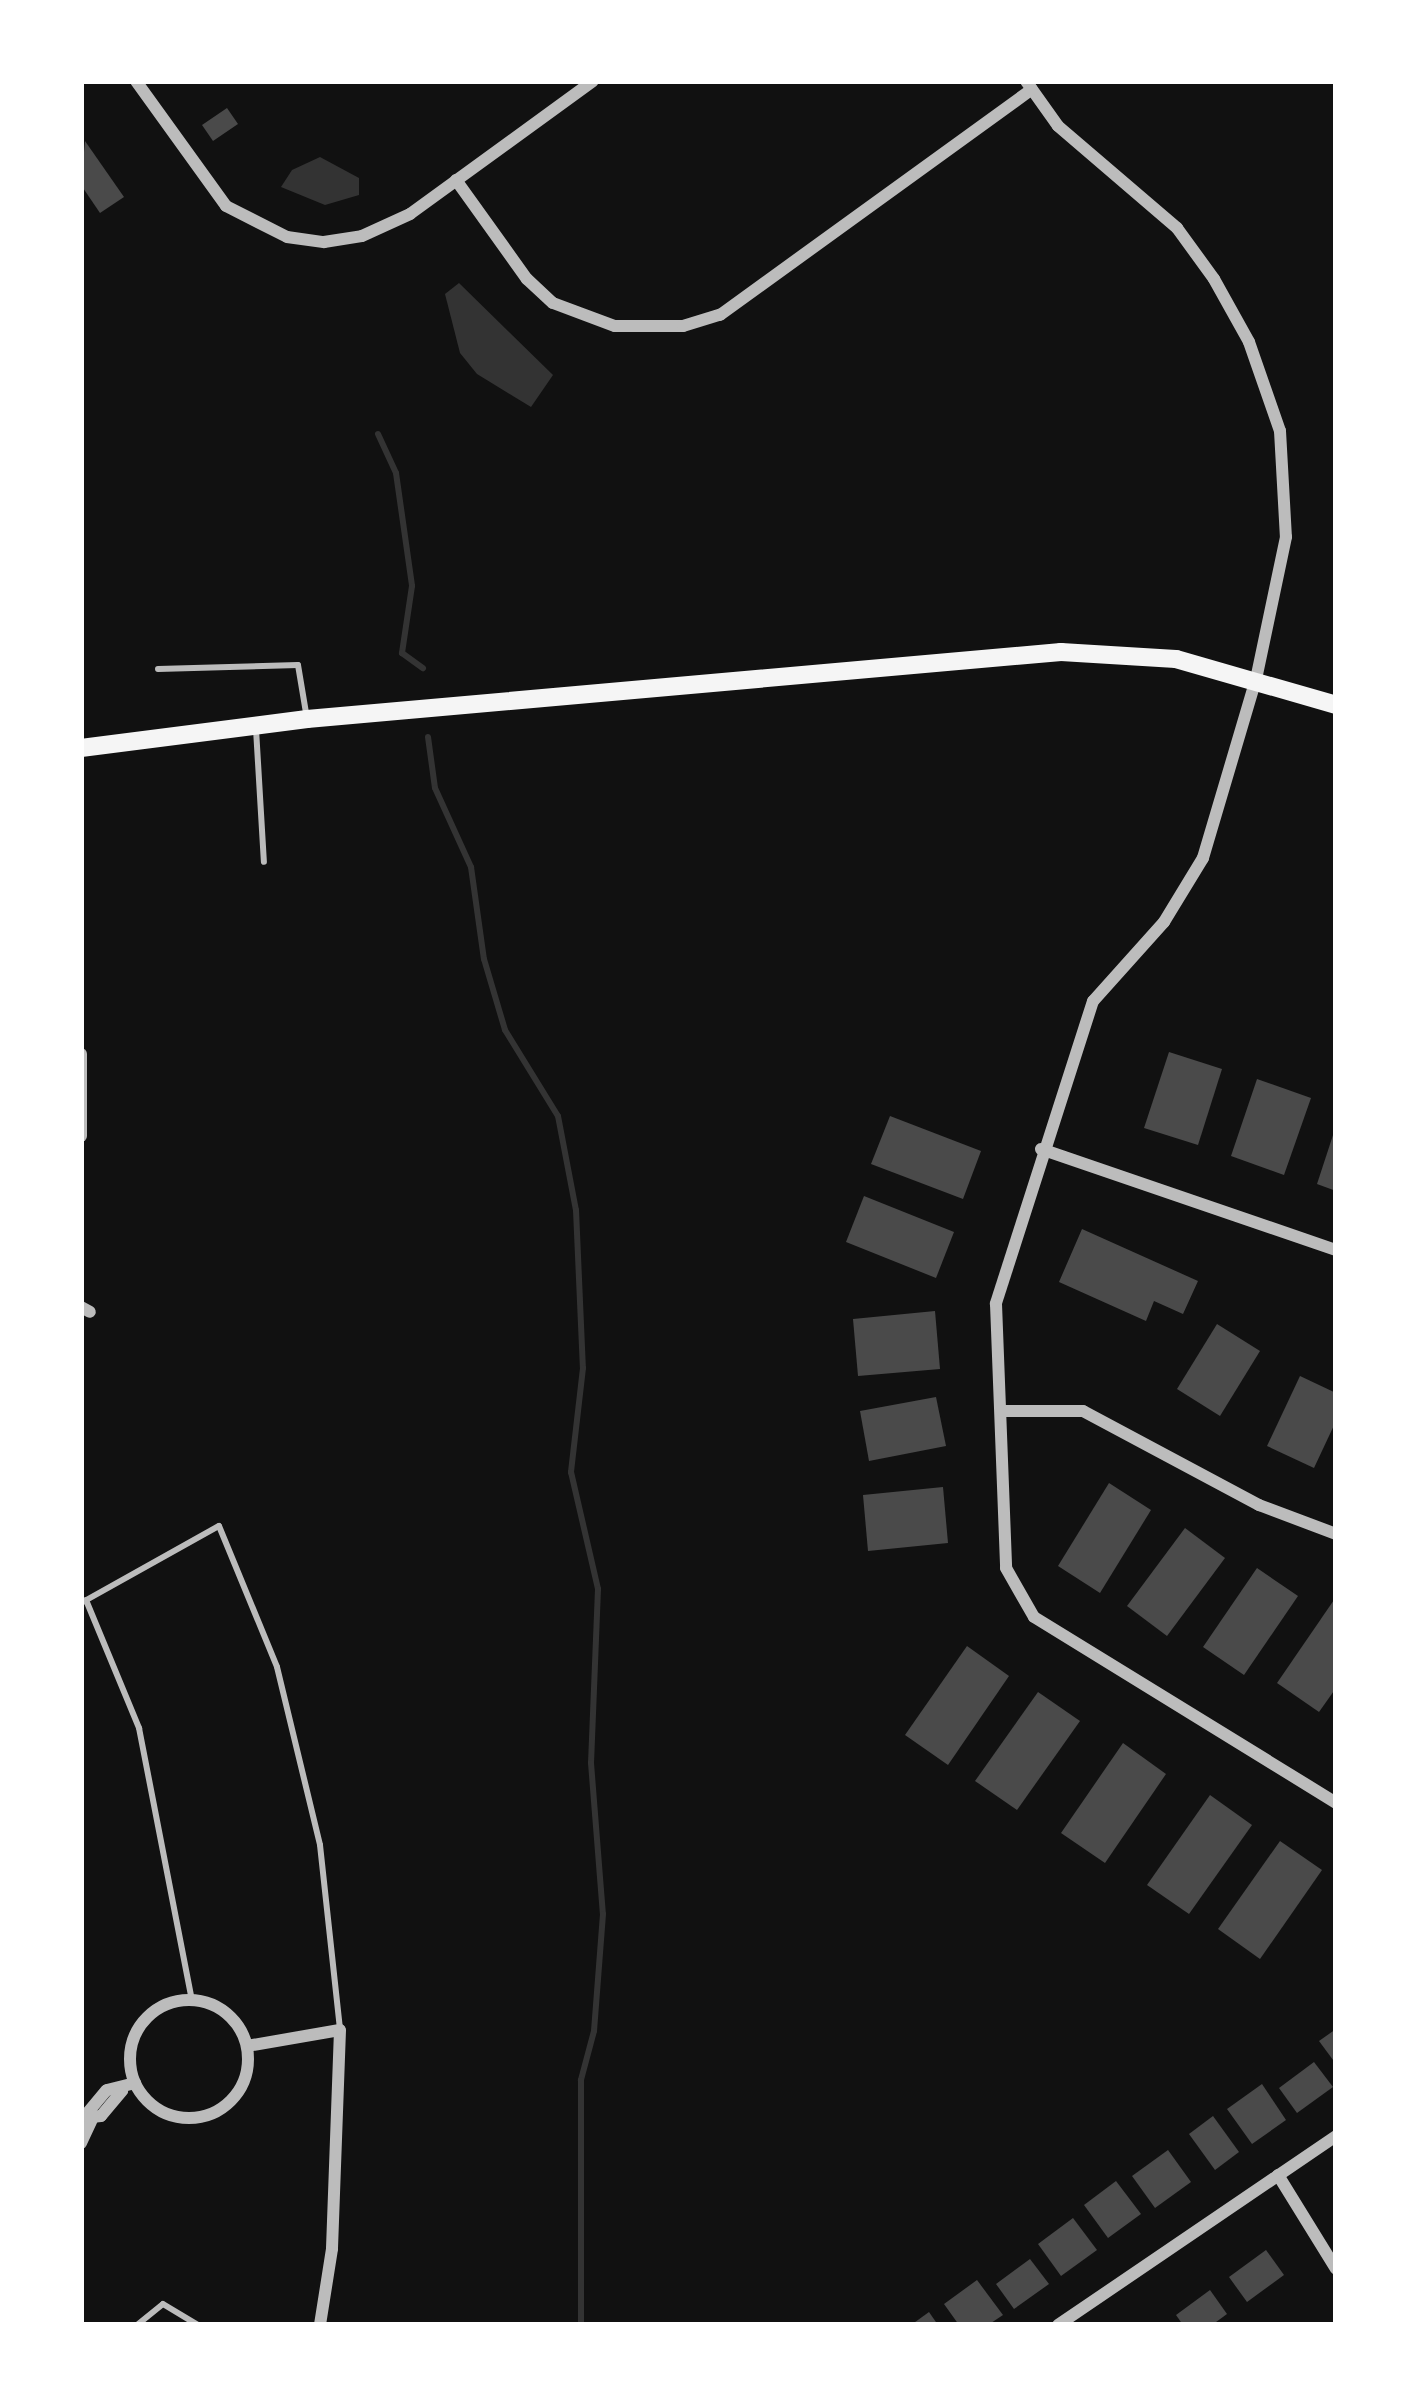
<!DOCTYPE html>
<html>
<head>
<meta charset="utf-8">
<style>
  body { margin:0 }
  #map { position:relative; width:1417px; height:2406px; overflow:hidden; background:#111; font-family:Lato,sans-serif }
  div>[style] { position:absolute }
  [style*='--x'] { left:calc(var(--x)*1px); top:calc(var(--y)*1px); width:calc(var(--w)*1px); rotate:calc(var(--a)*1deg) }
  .water>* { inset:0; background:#333 }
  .stream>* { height:6px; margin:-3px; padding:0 3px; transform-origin:3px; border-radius:3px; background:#333 }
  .building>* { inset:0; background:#4a4a4a }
  .service>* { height:6px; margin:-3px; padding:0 3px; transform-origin:3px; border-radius:3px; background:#bcbcbc }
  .minor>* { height:12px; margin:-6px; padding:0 6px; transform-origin:6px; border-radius:6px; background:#bcbcbc }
  .minor>.ring { margin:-6px; padding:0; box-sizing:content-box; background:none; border:12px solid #bcbcbc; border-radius:50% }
  .primary>* { height:18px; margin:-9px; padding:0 9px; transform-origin:9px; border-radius:9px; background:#f5f5f5 }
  span { translate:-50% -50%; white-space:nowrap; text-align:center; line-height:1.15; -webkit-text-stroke:9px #fff; paint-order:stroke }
  .frame { position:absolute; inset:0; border:84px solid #fff; pointer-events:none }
</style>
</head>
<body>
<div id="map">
  <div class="water">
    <i style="clip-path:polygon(320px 157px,359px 178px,359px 195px,325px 205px,281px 187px,292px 170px)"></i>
    <i style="clip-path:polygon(459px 283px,553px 375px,531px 407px,477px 374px,460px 353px,445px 294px)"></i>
  </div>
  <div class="stream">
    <i style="--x:378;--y:434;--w:43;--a:65.2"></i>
    <i style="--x:396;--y:473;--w:114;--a:81.9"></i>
    <i style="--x:412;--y:586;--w:68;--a:98.5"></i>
    <i style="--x:402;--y:653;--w:26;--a:36"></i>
    <i style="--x:428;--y:737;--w:51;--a:82.2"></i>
    <i style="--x:435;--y:788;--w:87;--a:65.5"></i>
    <i style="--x:471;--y:867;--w:93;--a:82"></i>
    <i style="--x:484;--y:959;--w:74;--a:73.5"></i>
    <i style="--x:505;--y:1030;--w:101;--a:58.4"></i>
    <i style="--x:558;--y:1116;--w:96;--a:79.2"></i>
    <i style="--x:576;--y:1210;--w:158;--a:87.5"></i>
    <i style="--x:583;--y:1368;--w:105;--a:96.6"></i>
    <i style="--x:571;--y:1472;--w:120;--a:77"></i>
    <i style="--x:598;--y:1589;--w:174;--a:92.3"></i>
    <i style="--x:591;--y:1763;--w:151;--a:85.5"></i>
    <i style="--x:603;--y:1914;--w:117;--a:94.4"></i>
    <i style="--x:594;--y:2031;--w:51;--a:104.9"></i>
    <i style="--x:581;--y:2080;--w:245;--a:90"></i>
  </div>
  <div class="building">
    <i style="clip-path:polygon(227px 108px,238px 124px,213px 141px,202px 125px)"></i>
    <i style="clip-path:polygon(85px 141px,124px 197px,100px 213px,81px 185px)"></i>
    <i style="clip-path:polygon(1169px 1052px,1222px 1069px,1198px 1145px,1144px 1128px)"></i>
    <i style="clip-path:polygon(1257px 1079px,1311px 1098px,1284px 1175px,1231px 1156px)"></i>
    <i style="clip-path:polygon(890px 1116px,981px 1151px,963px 1199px,871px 1164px)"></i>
    <i style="clip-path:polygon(1335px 1129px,1336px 1129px,1336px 1191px,1317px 1184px)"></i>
    <i style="clip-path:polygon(864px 1196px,954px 1232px,936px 1278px,846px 1242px)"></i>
    <i style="clip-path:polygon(1082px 1229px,1198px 1281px,1183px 1314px,1154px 1301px,1146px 1321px,1059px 1282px)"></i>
    <i style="clip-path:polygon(935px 1311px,940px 1369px,858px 1376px,853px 1319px)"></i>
    <i style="clip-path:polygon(1217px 1324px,1260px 1351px,1220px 1416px,1177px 1389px)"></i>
    <i style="clip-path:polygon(1300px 1376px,1336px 1393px,1336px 1421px,1314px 1468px,1267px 1446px)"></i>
    <i style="clip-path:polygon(936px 1397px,946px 1446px,869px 1461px,860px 1411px)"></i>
    <i style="clip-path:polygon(1109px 1483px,1151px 1510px,1100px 1593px,1058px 1566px)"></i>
    <i style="clip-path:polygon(943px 1487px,948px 1543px,868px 1551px,863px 1495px)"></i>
    <i style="clip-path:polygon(1185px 1528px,1225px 1558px,1167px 1636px,1127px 1606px)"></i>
    <i style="clip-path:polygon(1257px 1568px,1298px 1596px,1244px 1675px,1203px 1647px)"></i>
    <i style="clip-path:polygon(1336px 1597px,1336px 1688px,1319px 1712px,1277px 1683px)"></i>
    <i style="clip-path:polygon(967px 1646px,1009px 1676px,948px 1765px,905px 1735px)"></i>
    <i style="clip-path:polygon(1038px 1692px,1080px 1721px,1017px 1810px,975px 1781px)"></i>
    <i style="clip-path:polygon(1123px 1743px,1166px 1774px,1105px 1863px,1061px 1833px)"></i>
    <i style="clip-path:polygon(1210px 1795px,1252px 1825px,1189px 1914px,1147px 1885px)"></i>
    <i style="clip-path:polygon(1280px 1841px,1322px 1870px,1260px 1959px,1218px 1929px)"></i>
    <i style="clip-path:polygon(1336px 2029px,1336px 2064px,1319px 2041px)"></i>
    <i style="clip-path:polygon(1314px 2062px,1333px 2087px,1297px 2113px,1279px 2088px)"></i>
    <i style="clip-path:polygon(1262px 2084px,1286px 2120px,1252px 2144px,1227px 2109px)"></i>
    <i style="clip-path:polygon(1213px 2116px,1239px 2152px,1215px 2170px,1189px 2134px)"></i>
    <i style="clip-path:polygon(1168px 2150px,1191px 2182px,1155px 2208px,1132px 2176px)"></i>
    <i style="clip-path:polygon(1116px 2181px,1141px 2214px,1108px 2238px,1084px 2205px)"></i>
    <i style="clip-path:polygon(1073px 2218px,1097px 2250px,1061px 2276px,1038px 2244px)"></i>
    <i style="clip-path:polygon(1266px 2250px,1284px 2275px,1247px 2302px,1229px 2277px)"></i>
    <i style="clip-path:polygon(1030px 2259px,1049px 2284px,1014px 2309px,996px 2284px)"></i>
    <i style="clip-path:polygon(977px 2280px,1003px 2315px,988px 2325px,959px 2325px,944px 2304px)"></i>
    <i style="clip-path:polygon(1210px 2290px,1227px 2314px,1212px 2325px,1183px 2325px,1176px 2315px)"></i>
    <i style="clip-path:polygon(929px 2312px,938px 2325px,911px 2325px)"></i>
  </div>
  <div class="service">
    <i style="--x:158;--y:669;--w:140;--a:-1.6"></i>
    <i style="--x:298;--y:665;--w:49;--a:80.5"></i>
    <i style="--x:256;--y:729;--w:133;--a:86.6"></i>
    <i style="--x:86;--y:1600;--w:139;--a:67.5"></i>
    <i style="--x:139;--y:1728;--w:277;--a:79"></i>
    <i style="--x:81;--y:1603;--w:158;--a:-29.2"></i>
    <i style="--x:219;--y:1526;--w:152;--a:67.6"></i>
    <i style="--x:277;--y:1667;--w:183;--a:76.4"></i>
    <i style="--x:320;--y:1845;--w:186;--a:83.8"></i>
    <i style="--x:137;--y:2325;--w:33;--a:-39"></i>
    <i style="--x:163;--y:2304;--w:41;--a:31"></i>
  </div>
  <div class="minor">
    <i style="--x:136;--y:81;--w:154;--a:54.2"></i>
    <i style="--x:226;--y:206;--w:68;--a:26.9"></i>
    <i style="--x:287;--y:237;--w:37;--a:8"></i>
    <i style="--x:324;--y:242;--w:38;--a:-9"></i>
    <i style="--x:362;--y:236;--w:53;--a:-24.6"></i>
    <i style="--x:410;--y:214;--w:226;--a:-36"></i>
    <i style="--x:1026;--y:81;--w:55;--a:54.6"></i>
    <i style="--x:1058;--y:126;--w:157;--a:40.6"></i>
    <i style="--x:1177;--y:228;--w:63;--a:54"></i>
    <i style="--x:1214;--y:279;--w:72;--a:60.9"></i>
    <i style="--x:1249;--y:342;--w:94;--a:70.8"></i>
    <i style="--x:1280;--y:431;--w:106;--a:86.8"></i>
    <i style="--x:1286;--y:537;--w:145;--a:101.9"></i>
    <i style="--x:1256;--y:679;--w:187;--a:106.5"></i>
    <i style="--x:1203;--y:858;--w:75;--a:121.4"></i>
    <i style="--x:1164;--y:922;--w:106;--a:131.9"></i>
    <i style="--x:1093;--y:1001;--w:318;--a:107.8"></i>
    <i style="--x:996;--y:1304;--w:264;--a:87.8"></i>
    <i style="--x:1006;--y:1568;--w:56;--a:60.3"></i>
    <i style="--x:1034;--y:1617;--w:355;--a:31.6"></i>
    <i style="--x:456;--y:180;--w:122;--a:54.4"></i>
    <i style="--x:527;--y:279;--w:35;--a:43"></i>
    <i style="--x:553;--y:303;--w:66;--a:20.4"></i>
    <i style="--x:615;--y:326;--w:68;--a:0"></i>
    <i style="--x:683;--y:326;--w:39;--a:-17"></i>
    <i style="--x:720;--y:315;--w:385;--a:-35.9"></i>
    <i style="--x:81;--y:1054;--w:82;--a:90"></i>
    <i style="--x:1041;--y:1149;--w:312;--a:18.9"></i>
    <i style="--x:81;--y:1307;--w:10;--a:29"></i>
    <i style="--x:1002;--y:1411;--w:81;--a:0"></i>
    <i style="--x:1083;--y:1411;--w:200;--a:28.1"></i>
    <i style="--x:1259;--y:1505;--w:82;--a:20.6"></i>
    <i class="ring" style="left:130px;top:2000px;width:106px;height:106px"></i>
    <i style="--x:247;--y:2046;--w:94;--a:-9.8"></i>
    <i style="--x:340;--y:2030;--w:219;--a:92.1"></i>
    <i style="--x:332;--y:2249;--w:77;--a:99"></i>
    <i style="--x:84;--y:2117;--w:35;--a:-50"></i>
    <i style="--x:107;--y:2090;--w:29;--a:-14"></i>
    <i style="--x:82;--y:2118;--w:19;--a:-6"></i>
    <i style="--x:101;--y:2116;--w:33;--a:-50"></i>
    <i style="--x:81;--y:2143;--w:29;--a:-65"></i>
    <i style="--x:1278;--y:2175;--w:110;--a:58.3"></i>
    <i style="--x:1058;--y:2325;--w:336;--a:-34.2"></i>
  </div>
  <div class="primary">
    <i style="--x:81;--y:748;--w:228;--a:-7.3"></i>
    <i style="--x:307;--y:719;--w:757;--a:-5.08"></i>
    <i style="--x:1061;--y:652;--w:115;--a:3.5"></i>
    <i style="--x:1176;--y:659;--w:166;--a:16"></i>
  </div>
  <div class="frame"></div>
</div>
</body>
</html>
